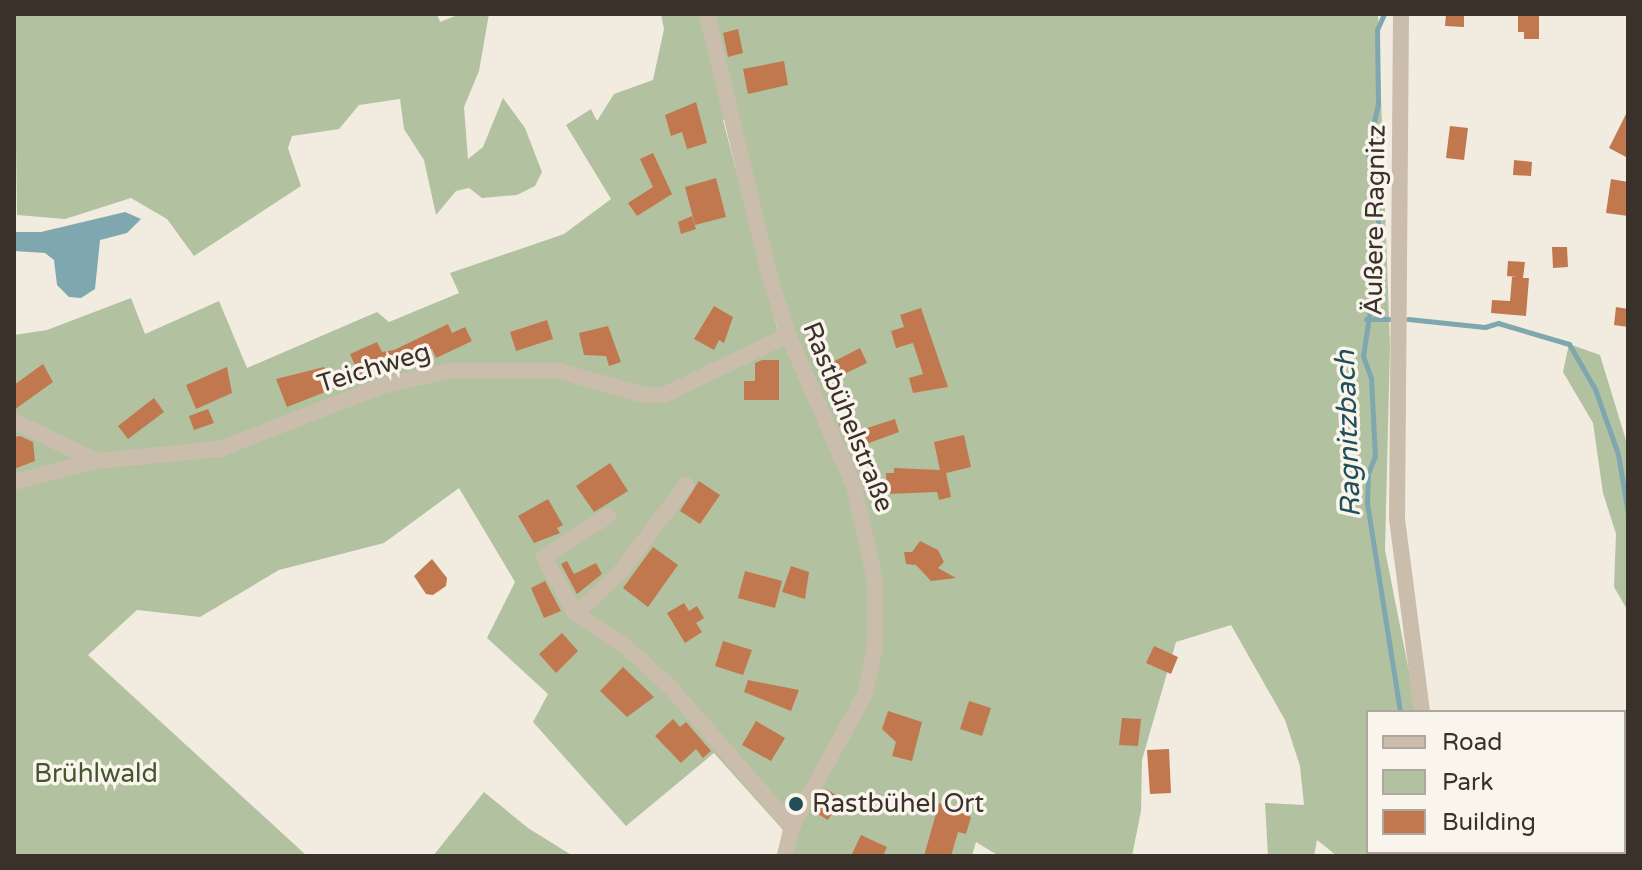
<!DOCTYPE html>
<html>
<head>
<meta charset="utf-8">
<style>
  body { margin:0 }
  #map { position:relative; width:1642px; height:870px; overflow:hidden; background:#f2ece0; font-family:"Varela Round",sans-serif }
  div>[style] { position:absolute }
  [style*='--x'] { left:calc(var(--x)*1px); top:calc(var(--y)*1px); width:calc(var(--w)*1px); rotate:calc(var(--a)*1deg) }
  .green>* { inset:0; background:#b2c1a0 }
  .water>* { inset:0; background:#7fa7af }
  .stream>* { height:5px; margin:-2.5px; padding:0 2.5px; transform-origin:2.5px; border-radius:2.5px; background:#7fa7af }
  .building>* { inset:0; background:#c2784e }
  .street>* { height:16px; margin:-8px; padding:0 8px; transform-origin:8px; border-radius:8px; background:#cbbdac }
  .dots>* { width:22px; height:22px; translate:-50% -50%; box-sizing:border-box; border:4px solid #faf5ec; border-radius:50% }
  span { translate:-50% -50%; white-space:nowrap; text-align:center; line-height:1.15; -webkit-text-stroke:7px #faf5ec; paint-order:stroke }
  .street-label { font-size:26px; color:#39312a }
  .park-label { font-size:26px; color:#43562f }
  .poi-label { font-size:26px; color:#39312a }
  .left { translate:0 -50%; text-align:left }
  .water-label { font-size:28px; color:#214f59; font-style:italic }
  .frame { position:absolute; inset:0; border:16px solid #39312a; pointer-events:none }
  .legend { position:absolute; left:1366px; top:710px; width:260px; height:144px; box-sizing:border-box; background:#faf5ec; border:2px solid #ada79e; margin:0; padding:10px 14px; list-style:none; font-size:24px; color:#39312a }
  .legend li { display:flex; align-items:center; gap:16px; height:40px }
  .legend b { width:40px; border:2px solid #ada79e }
</style>
</head>
<body>
<div id="map">
  <div class="green">
    <i style="clip-path:polygon(14px 14px,437px 14px,440px 22px,460px 14px,489px 14px,479px 71px,464px 107px,468px 159px,483px 147px,503px 98px,525px 128px,542px 172px,535px 186px,517px 195px,482px 198px,469px 188px,456px 191px,436px 215px,424px 160px,404px 129px,400px 99px,359px 105px,339px 129px,292px 136px,288px 148px,301px 186px,194px 256px,167px 219px,131px 198px,65px 219px,17px 215px)"></i>
    <i style="clip-path:polygon(evenodd,661px 14px,1378px 14px,1390px 346px,1385px 550px,1417px 712px,1368px 712px,1368px 852px,1444px 856px,1337px 856px,1317px 840px,1314px 856px,1268px 856px,1265px 803px,1304px 805px,1300px 766px,1285px 720px,1231px 625px,1176px 642px,1142px 760px,1141px 811px,1132px 856px,999px 856px,976px 842px,972px 856px,777px 856px,783px 830px,714px 753px,626px 826px,533px 722px,548px 694px,487px 638px,515px 582px,459px 488px,384px 543px,279px 570px,200px 617px,137px 610px,88px 655px,307px 856px,14px 856px,14px 335px,47px 330px,131px 298px,145px 334px,219px 301px,247px 368px,377px 312px,389px 322px,459px 293px,450px 273px,564px 234px,611px 199px,566px 125px,591px 109px,597px 121px,614px 94px,653px 80px,664px 29px,661px 14px,734px 117px,781px 343px,723px 120px,734px 117px)"></i>
    <i style="clip-path:polygon(1569px 344px,1600px 355px,1628px 447px,1628px 611px,1614px 587px,1616px 534px,1603px 493px,1593px 423px,1563px 372px)"></i>
    <i style="clip-path:polygon(484px 792px,528px 828px,573px 856px,433px 856px)"></i>
  </div>
  <div class="water">
    <i style="clip-path:polygon(125px 212px,141px 219px,127px 233px,100px 240px,95px 289px,81px 298px,69px 297px,57px 285px,54px 260px,45px 253px,14px 251px,14px 232px,41px 232px)"></i>
  </div>
  <div class="stream">
    <i style="--x:1384;--y:14;--w:17;--a:114"></i>
    <i style="--x:1377;--y:30;--w:74;--a:89.2"></i>
    <i style="--x:1378;--y:104;--w:50;--a:102.7"></i>
    <i style="--x:1367;--y:153;--w:30;--a:69"></i>
    <i style="--x:1378;--y:181;--w:75;--a:90"></i>
    <i style="--x:1378;--y:256;--w:101;--a:98.5"></i>
    <i style="--x:1363;--y:356;--w:23;--a:70"></i>
    <i style="--x:1371;--y:378;--w:78;--a:87.1"></i>
    <i style="--x:1375;--y:456;--w:18;--a:112"></i>
    <i style="--x:1368;--y:473;--w:30;--a:92"></i>
    <i style="--x:1367;--y:503;--w:212;--a:81"></i>
    <i style="--x:1366;--y:319;--w:23;--a:0"></i>
    <i style="--x:1408;--y:319;--w:77;--a:5.9"></i>
    <i style="--x:1485;--y:327;--w:14;--a:-17"></i>
    <i style="--x:1498;--y:323;--w:74;--a:16.5"></i>
    <i style="--x:1569;--y:344;--w:52;--a:60"></i>
    <i style="--x:1595;--y:389;--w:69;--a:70.5"></i>
    <i style="--x:1618;--y:454;--w:60;--a:80.4"></i>
    <i style="--x:1417;--y:852;--w:4;--a:76"></i>
  </div>
  <div class="building">
    <i style="clip-path:polygon(1446px 14px,1464px 14px,1464px 27px,1445px 26px)"></i>
    <i style="clip-path:polygon(1518px 14px,1539px 14px,1539px 39px,1524px 39px,1524px 32px,1518px 32px)"></i>
    <i style="clip-path:polygon(738px 29px,743px 53px,728px 57px,723px 33px)"></i>
    <i style="clip-path:polygon(784px 61px,788px 85px,748px 94px,743px 69px)"></i>
    <i style="clip-path:polygon(696px 102px,707px 143px,687px 149px,682px 132px,671px 136px,665px 115px)"></i>
    <i style="clip-path:polygon(1628px 110px,1628px 158px,1609px 148px)"></i>
    <i style="clip-path:polygon(1450px 126px,1468px 128px,1464px 160px,1446px 158px)"></i>
    <i style="clip-path:polygon(653px 153px,672px 194px,637px 216px,628px 203px,653px 187px,640px 159px)"></i>
    <i style="clip-path:polygon(1514px 160px,1532px 162px,1531px 176px,1513px 175px)"></i>
    <i style="clip-path:polygon(716px 178px,726px 217px,695px 225px,685px 187px)"></i>
    <i style="clip-path:polygon(1611px 179px,1628px 182px,1628px 216px,1606px 213px)"></i>
    <i style="clip-path:polygon(692px 216px,696px 229px,681px 234px,678px 222px)"></i>
    <i style="clip-path:polygon(1552px 247px,1567px 247px,1568px 267px,1553px 268px)"></i>
    <i style="clip-path:polygon(1508px 261px,1525px 262px,1523px 278px,1529px 278px,1526px 316px,1491px 313px,1492px 300px,1510px 301px,1512px 277px,1517px 277px,1507px 276px)"></i>
    <i style="clip-path:polygon(714px 306px,733px 317px,724px 343px,719px 340px,714px 350px,694px 339px)"></i>
    <i style="clip-path:polygon(1616px 307px,1628px 309px,1628px 327px,1614px 325px)"></i>
    <i style="clip-path:polygon(921px 308px,948px 387px,913px 393px,909px 378px,923px 374px,913px 343px,896px 348px,891px 331px,904px 327px,900px 315px)"></i>
    <i style="clip-path:polygon(547px 320px,553px 339px,516px 351px,510px 332px)"></i>
    <i style="clip-path:polygon(448px 324px,452px 333px,465px 327px,472px 341px,436px 358px,432px 349px,362px 382px,350px 354px,377px 342px,382px 352px,394px 350px)"></i>
    <i style="clip-path:polygon(608px 326px,621px 362px,609px 366px,606px 356px,584px 355px,579px 333px)"></i>
    <i style="clip-path:polygon(860px 348px,867px 363px,834px 379px,827px 365px)"></i>
    <i style="clip-path:polygon(762px 360px,779px 360px,779px 400px,744px 400px,744px 381px,755px 381px,755px 363px)"></i>
    <i style="clip-path:polygon(43px 364px,53px 382px,14px 410px,14px 385px)"></i>
    <i style="clip-path:polygon(227px 367px,232px 393px,196px 409px,186px 385px)"></i>
    <i style="clip-path:polygon(324px 367px,333px 389px,287px 407px,276px 379px)"></i>
    <i style="clip-path:polygon(154px 398px,164px 412px,128px 439px,118px 426px)"></i>
    <i style="clip-path:polygon(208px 409px,214px 423px,194px 430px,189px 416px)"></i>
    <i style="clip-path:polygon(850px 418px,855px 432px,895px 419px,899px 432px,850px 450px,838px 422px)"></i>
    <i style="clip-path:polygon(964px 435px,971px 467px,946px 473px,951px 497px,939px 500px,937px 492px,887px 494px,886px 473px,894px 473px,894px 468px,940px 470px,934px 442px)"></i>
    <i style="clip-path:polygon(20px 436px,33px 442px,35px 461px,14px 469px,14px 437px)"></i>
    <i style="clip-path:polygon(610px 463px,628px 491px,594px 512px,576px 486px)"></i>
    <i style="clip-path:polygon(699px 481px,720px 495px,700px 524px,680px 511px)"></i>
    <i style="clip-path:polygon(548px 499px,563px 525px,557px 528px,560px 533px,534px 543px,518px 516px)"></i>
    <i style="clip-path:polygon(920px 541px,938px 550px,944px 562px,938px 568px,956px 578px,931px 581px,916px 565px,906px 564px,904px 552px,912px 552px)"></i>
    <i style="clip-path:polygon(653px 547px,678px 565px,648px 607px,623px 588px)"></i>
    <i style="clip-path:polygon(432px 559px,447px 578px,446px 586px,433px 595px,426px 594px,414px 576px)"></i>
    <i style="clip-path:polygon(567px 561px,574px 574px,596px 563px,602px 574px,577px 594px,561px 564px)"></i>
    <i style="clip-path:polygon(791px 566px,809px 572px,805px 599px,782px 592px)"></i>
    <i style="clip-path:polygon(745px 571px,782px 581px,775px 608px,738px 598px)"></i>
    <i style="clip-path:polygon(545px 581px,561px 611px,544px 618px,531px 588px)"></i>
    <i style="clip-path:polygon(684px 603px,689px 611px,697px 606px,704px 618px,696px 623px,702px 632px,685px 643px,667px 613px)"></i>
    <i style="clip-path:polygon(562px 633px,578px 651px,556px 673px,539px 654px)"></i>
    <i style="clip-path:polygon(723px 641px,752px 650px,743px 675px,715px 666px)"></i>
    <i style="clip-path:polygon(1154px 646px,1178px 657px,1171px 674px,1146px 663px)"></i>
    <i style="clip-path:polygon(623px 667px,654px 697px,627px 717px,600px 691px)"></i>
    <i style="clip-path:polygon(748px 680px,799px 690px,791px 711px,744px 692px)"></i>
    <i style="clip-path:polygon(969px 701px,991px 708px,982px 736px,960px 729px)"></i>
    <i style="clip-path:polygon(888px 711px,922px 722px,912px 761px,892px 756px,896px 742px,882px 729px)"></i>
    <i style="clip-path:polygon(1122px 718px,1141px 719px,1138px 746px,1119px 745px)"></i>
    <i style="clip-path:polygon(673px 719px,680px 727px,686px 722px,711px 751px,703px 758px,696px 749px,681px 763px,655px 736px)"></i>
    <i style="clip-path:polygon(756px 721px,785px 738px,771px 761px,742px 745px)"></i>
    <i style="clip-path:polygon(1169px 749px,1171px 793px,1150px 794px,1147px 750px)"></i>
    <i style="clip-path:polygon(826px 789px,841px 798px,828px 820px,813px 811px)"></i>
    <i style="clip-path:polygon(939px 803px,971px 817px,966px 834px,958px 832px,951px 856px,924px 856px)"></i>
    <i style="clip-path:polygon(861px 835px,887px 847px,883px 856px,851px 856px)"></i>
  </div>
  <div class="street">
    <i style="--x:707;--y:14;--w:267;--a:76.6"></i>
    <i style="--x:769;--y:274;--w:64;--a:72.7"></i>
    <i style="--x:788;--y:335;--w:165;--a:66.4"></i>
    <i style="--x:854;--y:486;--w:96;--a:77.4"></i>
    <i style="--x:875;--y:580;--w:67;--a:90"></i>
    <i style="--x:875;--y:647;--w:48;--a:102"></i>
    <i style="--x:865;--y:694;--w:152;--a:118.8"></i>
    <i style="--x:792;--y:827;--w:30;--a:104"></i>
    <i style="--x:1401;--y:14;--w:505;--a:90.45"></i>
    <i style="--x:1397;--y:519;--w:195;--a:82.6"></i>
    <i style="--x:14;--y:421;--w:91;--a:26"></i>
    <i style="--x:14;--y:482;--w:85;--a:-14.4"></i>
    <i style="--x:96;--y:461;--w:125;--a:-5.5"></i>
    <i style="--x:220;--y:449;--w:174;--a:-21.3"></i>
    <i style="--x:382;--y:386;--w:67;--a:-13"></i>
    <i style="--x:447;--y:371;--w:112;--a:0"></i>
    <i style="--x:559;--y:371;--w:88;--a:15.8"></i>
    <i style="--x:644;--y:395;--w:20;--a:0"></i>
    <i style="--x:664;--y:395;--w:138;--a:-25.8"></i>
    <i style="--x:686;--y:485;--w:106;--a:127"></i>
    <i style="--x:622;--y:570;--w:64;--a:136.3"></i>
    <i style="--x:576;--y:614;--w:57;--a:32.9"></i>
    <i style="--x:624;--y:645;--w:62;--a:42.4"></i>
    <i style="--x:670;--y:687;--w:186;--a:48.9"></i>
    <i style="--x:576;--y:614;--w:65;--a:-119.3"></i>
    <i style="--x:544;--y:557;--w:76;--a:-32.6"></i>
    <i style="--x:1440;--y:852;--w:4;--a:76"></i>
  </div>
  <div class="dots">
    <i style="left:796px;top:804px;background:#214f59"></i>
  </div>
  <div class="street-label">
    <span style="left:1375px;top:220px;rotate:-89deg">Äußere Ragnitz</span>
    <span style="left:374px;top:368px;rotate:-17deg">Teichweg</span>
    <span style="left:848px;top:417px;rotate:68deg">Rastbühelstraße</span>
  </div>
  <div class="park-label">
    <span style="left:96px;top:774px">Brühlwald</span>
  </div>
  <div class="poi-label">
    <span class="left" style="left:812px;top:804px">Rastbühel Ort</span>
  </div>
  <div class="water-label">
    <span style="left:1348px;top:434px;rotate:-92deg">Ragnitzbach</span>
  </div>
  <div class="frame"></div>
  <ul class="legend">
  <li><b style="height:10px;background:#cbbdac"></b>Road</li>
  <li><b style="height:22px;background:#b2c1a0"></b>Park</li>
  <li><b style="height:22px;background:#c2784e"></b>Building</li>
  </ul>
</div>
</body>
</html>
